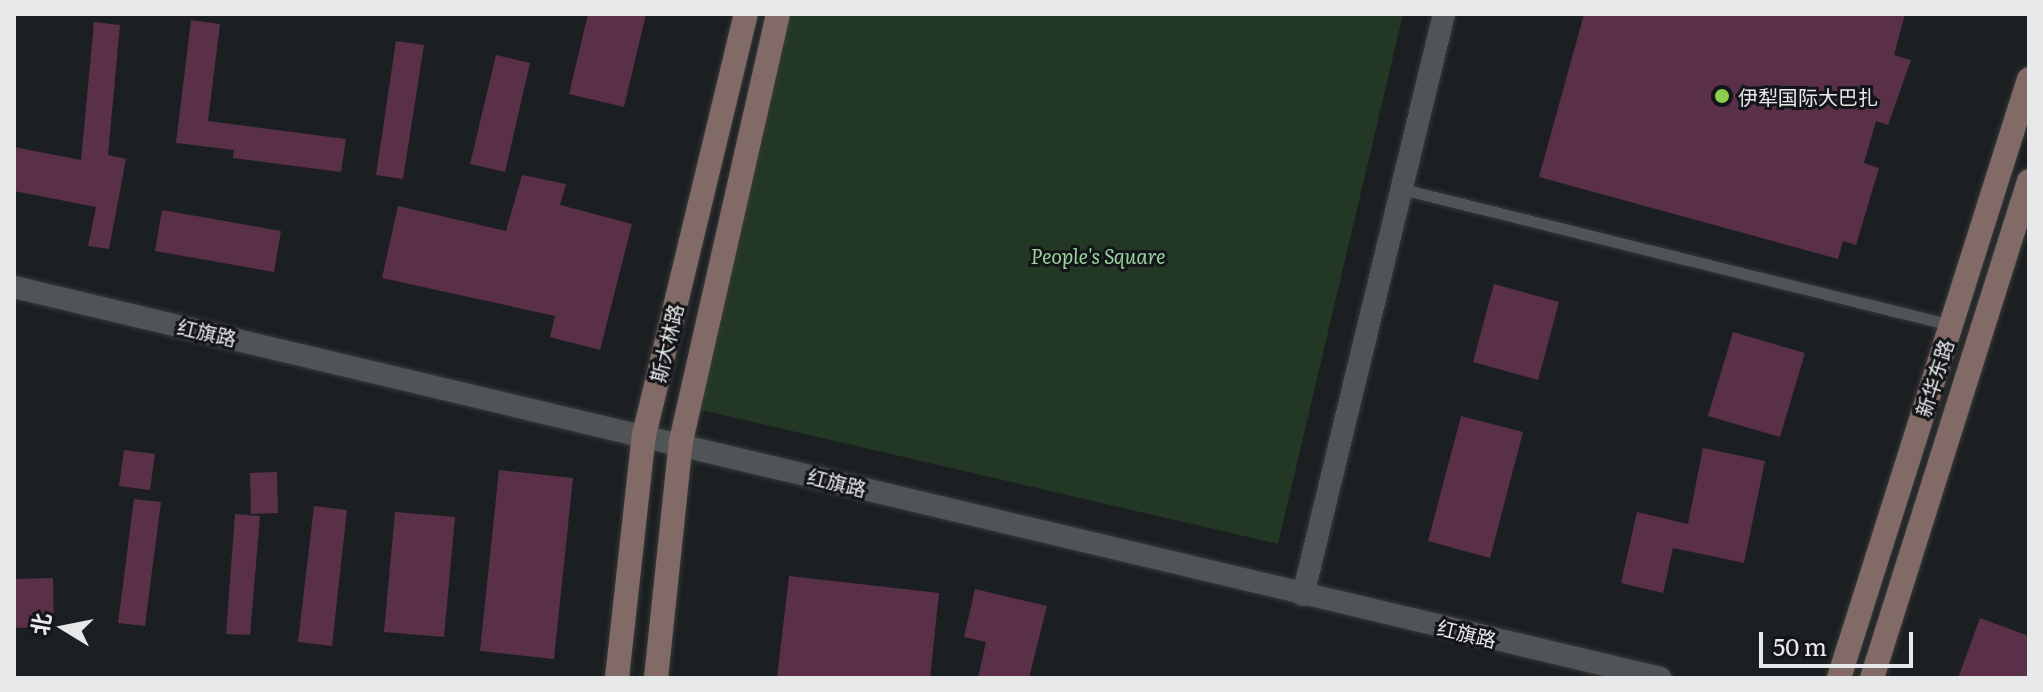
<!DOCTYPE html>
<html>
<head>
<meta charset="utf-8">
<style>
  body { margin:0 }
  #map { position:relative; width:2043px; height:692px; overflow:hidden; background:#1c1f21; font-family:Literata,"Noto Sans SC",serif }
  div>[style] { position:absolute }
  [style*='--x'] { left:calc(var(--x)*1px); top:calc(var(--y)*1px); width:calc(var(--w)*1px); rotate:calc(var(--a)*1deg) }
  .green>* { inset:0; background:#223824 }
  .building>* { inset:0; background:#593047 }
  .roads { filter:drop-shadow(0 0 2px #383a3b) drop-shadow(0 0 2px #383a3b) }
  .lane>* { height:11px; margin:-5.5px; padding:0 5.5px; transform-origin:5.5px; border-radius:5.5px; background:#515456 }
  .street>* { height:22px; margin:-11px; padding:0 11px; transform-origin:11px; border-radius:11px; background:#515456 }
  .secondary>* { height:24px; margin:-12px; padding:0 12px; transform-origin:12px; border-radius:12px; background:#826a67 }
  .dots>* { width:22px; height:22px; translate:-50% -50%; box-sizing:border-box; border:4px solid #131518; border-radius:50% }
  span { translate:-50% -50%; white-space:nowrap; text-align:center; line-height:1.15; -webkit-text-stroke:6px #131518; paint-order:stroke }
  .poi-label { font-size:20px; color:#e7e8ea }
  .left { translate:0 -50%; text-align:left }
  .park-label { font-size:20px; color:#97d29c; font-style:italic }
  .street-label { font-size:20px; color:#e7e8ea }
  .frame { position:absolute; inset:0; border:16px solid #e7e8ea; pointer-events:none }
  .north { position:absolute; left:24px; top:588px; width:80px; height:80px; -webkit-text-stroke:6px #131518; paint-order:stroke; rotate:280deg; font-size:22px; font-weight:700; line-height:32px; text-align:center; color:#e7e8ea }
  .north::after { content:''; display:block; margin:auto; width:28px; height:36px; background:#e7e8ea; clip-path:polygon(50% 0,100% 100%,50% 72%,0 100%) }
  .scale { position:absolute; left:1759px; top:632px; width:154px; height:36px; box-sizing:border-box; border:4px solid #e7e8ea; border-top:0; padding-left:10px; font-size:24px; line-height:28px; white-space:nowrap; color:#e7e8ea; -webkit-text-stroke:6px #131518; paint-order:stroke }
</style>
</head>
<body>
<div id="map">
  <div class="green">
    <i style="clip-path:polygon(790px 14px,1403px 14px,1278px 544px,689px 407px)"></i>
  </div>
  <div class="building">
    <i style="clip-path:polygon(588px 14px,646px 14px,624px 107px,569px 94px)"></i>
    <i style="clip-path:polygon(1584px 14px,1905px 14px,1894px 55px,1911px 60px,1888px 125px,1876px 121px,1864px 163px,1879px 168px,1856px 245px,1843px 241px,1838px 259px,1539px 177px)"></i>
    <i style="clip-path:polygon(191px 20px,220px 24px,208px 121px,346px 139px,341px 172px,233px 158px,234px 150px,176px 143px)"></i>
    <i style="clip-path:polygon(94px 22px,120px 25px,108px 155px,126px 159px,109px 249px,88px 246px,96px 207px,14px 191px,14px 147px,81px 160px)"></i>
    <i style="clip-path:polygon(396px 41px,424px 45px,403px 179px,376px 175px)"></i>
    <i style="clip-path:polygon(496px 55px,530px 63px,505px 172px,470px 164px)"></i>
    <i style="clip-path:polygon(522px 175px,566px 184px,560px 205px,632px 224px,600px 350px,550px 337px,555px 316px,382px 278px,398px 206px,506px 231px)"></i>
    <i style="clip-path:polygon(162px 210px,281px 231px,274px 272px,155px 251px)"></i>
    <i style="clip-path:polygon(1494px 284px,1559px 302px,1538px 380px,1473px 362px)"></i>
    <i style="clip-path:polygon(1733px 332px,1805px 353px,1780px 437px,1708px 416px)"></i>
    <i style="clip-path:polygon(1461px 416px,1523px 432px,1490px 558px,1428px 541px)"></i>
    <i style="clip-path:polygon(1703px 448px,1765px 461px,1744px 563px,1673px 548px,1663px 593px,1621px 583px,1637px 512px,1688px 524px)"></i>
    <i style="clip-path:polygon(124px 450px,155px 454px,150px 490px,119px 486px)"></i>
    <i style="clip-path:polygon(499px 470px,573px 478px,554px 659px,480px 651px)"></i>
    <i style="clip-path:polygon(277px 472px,278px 513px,251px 514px,250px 473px)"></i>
    <i style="clip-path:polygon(134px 499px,161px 502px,145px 626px,118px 623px)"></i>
    <i style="clip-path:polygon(314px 506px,347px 510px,332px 646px,298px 642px)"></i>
    <i style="clip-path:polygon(395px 512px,455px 517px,444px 637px,384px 632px)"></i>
    <i style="clip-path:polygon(235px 514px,260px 516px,250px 635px,226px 634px)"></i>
    <i style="clip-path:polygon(789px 576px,939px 593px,930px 678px,777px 678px)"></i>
    <i style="clip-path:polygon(53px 578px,54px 627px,14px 628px,14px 579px)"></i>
    <i style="clip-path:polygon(975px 589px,1047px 606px,1029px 678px,978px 678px,986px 642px,964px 637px)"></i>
    <i style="clip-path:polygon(1980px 618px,2029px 636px,2029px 678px,1958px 678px)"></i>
  </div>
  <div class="roads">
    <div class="lane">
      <i style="--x:1402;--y:189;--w:566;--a:13.91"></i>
    </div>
    <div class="street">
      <i style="--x:14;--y:287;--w:1692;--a:13.36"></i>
      <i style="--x:1303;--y:595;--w:598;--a:-76.36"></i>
    </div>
    <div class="secondary">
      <i style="--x:617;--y:678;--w:244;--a:-83.7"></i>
      <i style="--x:644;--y:435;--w:433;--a:-76.4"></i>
      <i style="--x:656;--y:678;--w:238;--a:-84"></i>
      <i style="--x:681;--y:441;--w:438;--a:-77.2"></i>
      <i style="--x:1839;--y:678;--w:628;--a:-72.4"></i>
      <i style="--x:1872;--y:678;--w:521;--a:-72.47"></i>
    </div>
  </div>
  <div class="dots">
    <i style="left:1722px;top:96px;background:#89cf48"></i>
  </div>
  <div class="poi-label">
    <span class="left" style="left:1738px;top:96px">伊犁国际大巴扎</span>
  </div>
  <div class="park-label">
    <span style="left:1098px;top:255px">People's Square</span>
  </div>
  <div class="street-label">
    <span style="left:207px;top:332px;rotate:13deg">红旗路</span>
    <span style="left:666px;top:343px;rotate:-76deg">斯大林路</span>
    <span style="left:1934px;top:378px;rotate:-72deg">新华东路</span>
    <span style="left:837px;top:482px;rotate:14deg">红旗路</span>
    <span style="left:1467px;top:633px;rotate:13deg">红旗路</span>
  </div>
  <div class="frame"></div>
  <div class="north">北</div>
  <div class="scale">50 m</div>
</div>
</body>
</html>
